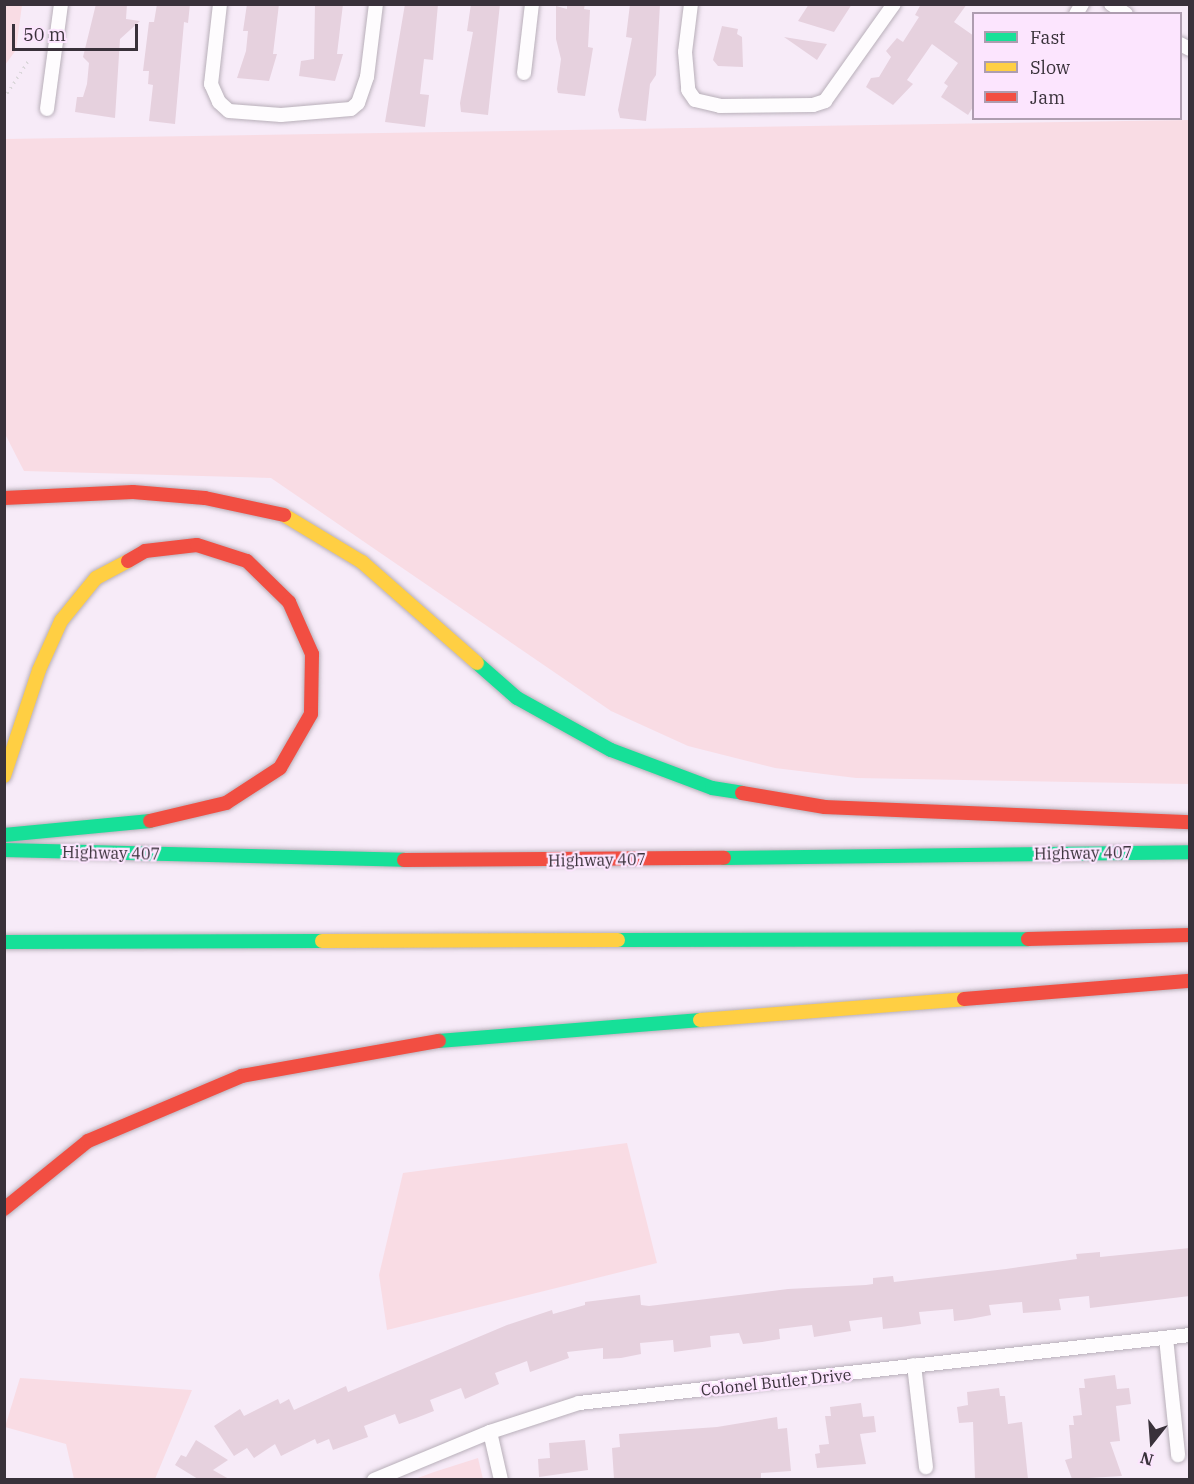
<!DOCTYPE html>
<html>
<head>
<meta charset="utf-8">
<style>
  body { margin:0 }
  #map { position:relative; width:1194px; height:1484px; overflow:hidden; background:#f7ebf8; font-family:"IBM Plex Serif",serif }
  div>[style] { position:absolute }
  [style*='--x'] { left:calc(var(--x)*1px); top:calc(var(--y)*1px); width:calc(var(--w)*1px); rotate:calc(var(--a)*1deg) }
  .green>* { inset:0; background:#f9dce4 }
  .building>* { inset:0; background:#e6d1de }
  .path>* { height:3px; margin-top:-1.5px; transform-origin:0; background:repeating-linear-gradient(90deg,#dbd7db 0 1.5px,transparent 0 6px) }
  .roads { filter:drop-shadow(0 0 2px #b8afb9) drop-shadow(0 0 2px #b8afb9) }
  .street>* { height:14px; margin:-7px; padding:0 7px; transform-origin:7px; border-radius:7px; background:#fefcfe }
  .fast>* { height:14px; margin:-7px; padding:0 7px; transform-origin:7px; border-radius:7px; background:#16e098 }
  .slow>* { height:14px; margin:-7px; padding:0 7px; transform-origin:7px; border-radius:7px; background:#ffcf43 }
  .jam>* { height:14px; margin:-7px; padding:0 7px; transform-origin:7px; border-radius:7px; background:#f24e42 }
  span { translate:-50% -50%; white-space:nowrap; text-align:center; line-height:1.15; -webkit-text-stroke:4.5px #fce5fe; paint-order:stroke }
  .street-label { font-size:16px; color:#39313a }
  .frame { position:absolute; inset:0; border:6px solid #39313a; pointer-events:none }
  .legend { position:absolute; left:972px; top:12px; width:210px; height:108px; box-sizing:border-box; background:#fce5fe; border:2px solid #ae9db0; margin:0; padding:8px 10px; list-style:none; font-size:18px; color:#39313a }
  .legend li { display:flex; align-items:center; gap:12px; height:30px }
  .legend b { width:30px; border:2px solid #ae9db0 }
  .north { position:absolute; left:1122px; top:1412px; width:60px; height:60px; -webkit-text-stroke:4px #fce5fe; paint-order:stroke; rotate:197deg; font-size:16px; font-weight:700; line-height:24px; text-align:center; color:#39313a }
  .north::after { content:''; display:block; margin:auto; width:21px; height:27px; background:#39313a; clip-path:polygon(50% 0,100% 100%,50% 72%,0 100%) }
  .scale { position:absolute; left:12px; top:24px; width:126px; height:27px; box-sizing:border-box; border:3px solid #39313a; border-top:0; padding-left:8px; font-size:18px; line-height:21px; white-space:nowrap; color:#39313a; -webkit-text-stroke:4px #fce5fe; paint-order:stroke }
</style>
</head>
<body>
<div id="map">
  <div class="green">
    <i style="clip-path:polygon(5px 4px,22px 5px,16px 50px,5px 65px)"></i>
    <i style="clip-path:polygon(1189px 120px,1189px 784px,856px 778px,775px 768px,688px 746px,611px 711px,271px 478px,24px 471px,5px 434px,5px 139px)"></i>
    <i style="clip-path:polygon(627px 1143px,657px 1263px,387px 1330px,379px 1275px,403px 1173px)"></i>
    <i style="clip-path:polygon(20px 1378px,192px 1390px,155px 1479px,74px 1479px,66px 1444px,5px 1427px)"></i>
    <i style="clip-path:polygon(478px 1458px,483px 1479px,415px 1479px,434px 1472px)"></i>
  </div>
  <div class="building">
    <i style="clip-path:polygon(96px 4px,127px 4px,126px 19px,140px 21px,120px 39px,115px 118px,75px 112px,77px 97px,83px 97px,87px 84px,89px 63px,83px 57px)"></i>
    <i style="clip-path:polygon(157px 4px,190px 4px,188px 23px,184px 22px,175px 124px,149px 121px,153px 85px,148px 84px,149px 71px,143px 71px,149px 22px,154px 22px)"></i>
    <i style="clip-path:polygon(247px 4px,279px 4px,273px 54px,277px 54px,269px 81px,237px 78px,246px 51px,248px 31px,243px 31px)"></i>
    <i style="clip-path:polygon(315px 4px,343px 4px,337px 54px,343px 54px,335px 81px,299px 76px,301px 61px,314px 59px)"></i>
    <i style="clip-path:polygon(405px 4px,438px 4px,433px 60px,424px 59px,420px 94px,429px 95px,425px 127px,385px 122px)"></i>
    <i style="clip-path:polygon(471px 4px,500px 4px,488px 115px,461px 112px,460px 103px,473px 32px,467px 31px)"></i>
    <i style="clip-path:polygon(567px 4px,585px 4px,584px 9px,590px 10px,588px 47px,593px 48px,585px 96px,558px 93px,557px 89px,561px 59px,556px 39px,556px 6px,567px 9px)"></i>
    <i style="clip-path:polygon(630px 4px,660px 4px,656px 75px,650px 84px,646px 121px,620px 118px,618px 110px,632px 38px,626px 37px)"></i>
    <i style="clip-path:polygon(809px 4px,852px 4px,834px 32px,798px 21px)"></i>
    <i style="clip-path:polygon(921px 4px,967px 4px,954px 22px,974px 36px,973px 107px,968px 115px,941px 97px,948px 86px,944px 83px,958px 63px,932px 44px,907px 80px,913px 84px,893px 105px,866px 87px,871px 78px,879px 77px,891px 57px,886px 51px,891px 45px,897px 38px,903px 42px,919px 17px,915px 15px)"></i>
    <i style="clip-path:polygon(722px 26px,738px 29px,737px 34px,742px 37px,743px 67px,718px 66px,713px 60px)"></i>
    <i style="clip-path:polygon(784px 37px,827px 44px,817px 60px)"></i>
    <i style="clip-path:polygon(1190px 1248px,1190px 1296px,1090px 1308px,1089px 1296px,1059px 1299px,1061px 1310px,1023px 1313px,1022px 1302px,989px 1305px,991px 1315px,970px 1319px,954px 1321px,953px 1309px,919px 1312px,921px 1324px,901px 1327px,883px 1329px,882px 1317px,849px 1321px,851px 1331px,814px 1337px,812px 1325px,779px 1329px,780px 1339px,762px 1342px,743px 1344px,739px 1333px,710px 1336px,711px 1347px,674px 1352px,673px 1340px,640px 1343px,641px 1354px,621px 1358px,603px 1359px,603px 1348px,567px 1352px,569px 1358px,530px 1372px,527px 1361px,495px 1373px,499px 1384px,465px 1399px,461px 1388px,430px 1400px,434px 1411px,416px 1418px,399px 1424px,395px 1414px,364px 1426px,368px 1437px,333px 1450px,329px 1439px,317px 1444px,315px 1439px,281px 1456px,275px 1444px,254px 1458px,247px 1448px,234px 1456px,214px 1426px,240px 1409px,244px 1416px,278px 1399px,280px 1404px,289px 1399px,294px 1410px,346px 1386px,348px 1392px,507px 1325px,552px 1310px,553px 1314px,585px 1305px,585px 1302px,640px 1295px,641px 1305px,649px 1306px,788px 1289px,866px 1285px,873px 1284px,873px 1278px,893px 1276px,894px 1282px,1006px 1269px,1077px 1259px,1076px 1254px,1100px 1252px,1100px 1257px)"></i>
    <i style="clip-path:polygon(1115px 1375px,1117px 1389px,1129px 1388px,1131px 1404px,1116px 1406px,1120px 1441px,1110px 1442px,1122px 1476px,1072px 1479px,1065px 1460px,1072px 1458px,1069px 1425px,1074px 1425px,1073px 1416px,1082px 1415px,1079px 1388px,1085px 1388px,1084px 1379px)"></i>
    <i style="clip-path:polygon(999px 1388px,1000px 1396px,1005px 1396px,1008px 1424px,1022px 1422px,1028px 1479px,975px 1479px,973px 1422px,959px 1423px,957px 1407px,968px 1405px,967px 1392px)"></i>
    <i style="clip-path:polygon(861px 1403px,863px 1417px,874px 1416px,876px 1432px,860px 1434px,866px 1464px,817px 1468px,815px 1454px,820px 1453px,819px 1445px,829px 1444px,825px 1416px,831px 1416px,830px 1407px)"></i>
    <i style="clip-path:polygon(777px 1417px,778px 1429px,787px 1428px,791px 1471px,761px 1473px,761px 1478px,745px 1479px,614px 1479px,612px 1448px,620px 1447px,619px 1434px,717px 1427px)"></i>
    <i style="clip-path:polygon(196px 1440px,228px 1460px,213px 1470px,229px 1479px,198px 1479px,175px 1465px,181px 1455px,186px 1457px)"></i>
    <i style="clip-path:polygon(585px 1440px,588px 1470px,539px 1477px,538px 1459px,550px 1458px,549px 1443px)"></i>
  </div>
  <div class="path">
    <i style="--x:4;--y:98;--w:44;--a:-57"></i>
  </div>
  <div class="roads">
    <div class="street">
      <i style="--x:220;--y:4;--w:81;--a:96.4"></i>
      <i style="--x:211;--y:84;--w:20;--a:66"></i>
      <i style="--x:219;--y:102;--w:13;--a:42"></i>
      <i style="--x:229;--y:111;--w:52;--a:4.4"></i>
      <i style="--x:281;--y:115;--w:70;--a:-4.9"></i>
      <i style="--x:351;--y:109;--w:9;--a:-41"></i>
      <i style="--x:358;--y:103;--w:28;--a:-71"></i>
      <i style="--x:367;--y:77;--w:74;--a:-83"></i>
      <i style="--x:691;--y:4;--w:48;--a:97.1"></i>
      <i style="--x:685;--y:52;--w:38;--a:85"></i>
      <i style="--x:688;--y:90;--w:12;--a:55"></i>
      <i style="--x:695;--y:100;--w:26;--a:13"></i>
      <i style="--x:720;--y:106;--w:93;--a:-0.6"></i>
      <i style="--x:813;--y:105;--w:13;--a:-18"></i>
      <i style="--x:825;--y:101;--w:119;--a:-54.6"></i>
      <i style="--x:1111;--y:4;--w:18;--a:34"></i>
      <i style="--x:1076;--y:14;--w:12;--a:-59"></i>
      <i style="--x:1180;--y:44;--w:11;--a:27"></i>
      <i style="--x:524;--y:73;--w:69;--a:-83.4"></i>
      <i style="--x:47;--y:109;--w:106;--a:-82.4"></i>
      <i style="--x:1166;--y:1338;--w:118;--a:84.1"></i>
      <i style="--x:914;--y:1365;--w:103;--a:83.3"></i>
      <i style="--x:490;--y:1432;--w:49;--a:77.1"></i>
      <i style="--x:374;--y:1480;--w:126;--a:-22.5"></i>
      <i style="--x:490;--y:1432;--w:94;--a:-18"></i>
      <i style="--x:579;--y:1403;--w:615;--a:-6.35"></i>
    </div>
    <div class="fast">
      <i style="--x:477;--y:663;--w:53;--a:41.2"></i>
      <i style="--x:517;--y:698;--w:107;--a:29"></i>
      <i style="--x:611;--y:750;--w:108;--a:20.6"></i>
      <i style="--x:712;--y:788;--w:30;--a:9"></i>
      <i style="--x:4;--y:835;--w:147;--a:-5.5"></i>
      <i style="--x:4;--y:850;--w:400;--a:1.4"></i>
      <i style="--x:724;--y:858;--w:466;--a:-0.7"></i>
      <i style="--x:618;--y:940;--w:410;--a:-0.1"></i>
      <i style="--x:4;--y:942;--w:318;--a:-0.2"></i>
      <i style="--x:439;--y:1041;--w:262;--a:-4.6"></i>
    </div>
    <div class="slow">
      <i style="--x:284;--y:515;--w:91;--a:31.1"></i>
      <i style="--x:362;--y:562;--w:153;--a:41.3"></i>
      <i style="--x:4;--y:776;--w:112;--a:-71.7"></i>
      <i style="--x:39;--y:670;--w:54;--a:-65.8"></i>
      <i style="--x:61;--y:621;--w:55;--a:-50.9"></i>
      <i style="--x:96;--y:578;--w:36;--a:-28"></i>
      <i style="--x:322;--y:941;--w:296;--a:-0.2"></i>
      <i style="--x:700;--y:1020;--w:265;--a:-4.5"></i>
    </div>
    <div class="jam">
      <i style="--x:4;--y:498;--w:129;--a:-2.7"></i>
      <i style="--x:133;--y:492;--w:72;--a:4.8"></i>
      <i style="--x:205;--y:498;--w:81;--a:12.1"></i>
      <i style="--x:128;--y:561;--w:20;--a:-30"></i>
      <i style="--x:145;--y:551;--w:52;--a:-6.6"></i>
      <i style="--x:197;--y:545;--w:52;--a:17.7"></i>
      <i style="--x:247;--y:561;--w:59;--a:44.3"></i>
      <i style="--x:289;--y:602;--w:57;--a:66.1"></i>
      <i style="--x:312;--y:654;--w:60;--a:91"></i>
      <i style="--x:311;--y:714;--w:62;--a:119.9"></i>
      <i style="--x:280;--y:768;--w:64;--a:147.1"></i>
      <i style="--x:226;--y:803;--w:78;--a:166.7"></i>
      <i style="--x:742;--y:793;--w:84;--a:9.6"></i>
      <i style="--x:825;--y:807;--w:365;--a:2.4"></i>
      <i style="--x:404;--y:860;--w:320;--a:-0.4"></i>
      <i style="--x:1028;--y:939;--w:162;--a:-1.4"></i>
      <i style="--x:964;--y:999;--w:227;--a:-4.6"></i>
      <i style="--x:4;--y:1209;--w:108;--a:-39"></i>
      <i style="--x:88;--y:1141;--w:167;--a:-22.9"></i>
      <i style="--x:242;--y:1076;--w:200;--a:-10.1"></i>
    </div>
  </div>
  <div class="street-label">
    <span style="left:111px;top:853px;rotate:1deg">Highway 407</span>
    <span style="left:1083px;top:853px;rotate:-1deg">Highway 407</span>
    <span style="left:597px;top:860px;rotate:-1deg">Highway 407</span>
    <span style="left:776px;top:1382px;rotate:-6deg">Colonel Butler Drive</span>
  </div>
  <div class="frame"></div>
  <ul class="legend">
  <li><b style="height:8px;background:#16e098"></b>Fast</li>
  <li><b style="height:8px;background:#ffcf43"></b>Slow</li>
  <li><b style="height:8px;background:#f24e42"></b>Jam</li>
  </ul>
  <div class="north">N</div>
  <div class="scale">50 m</div>
</div>
</body>
</html>
